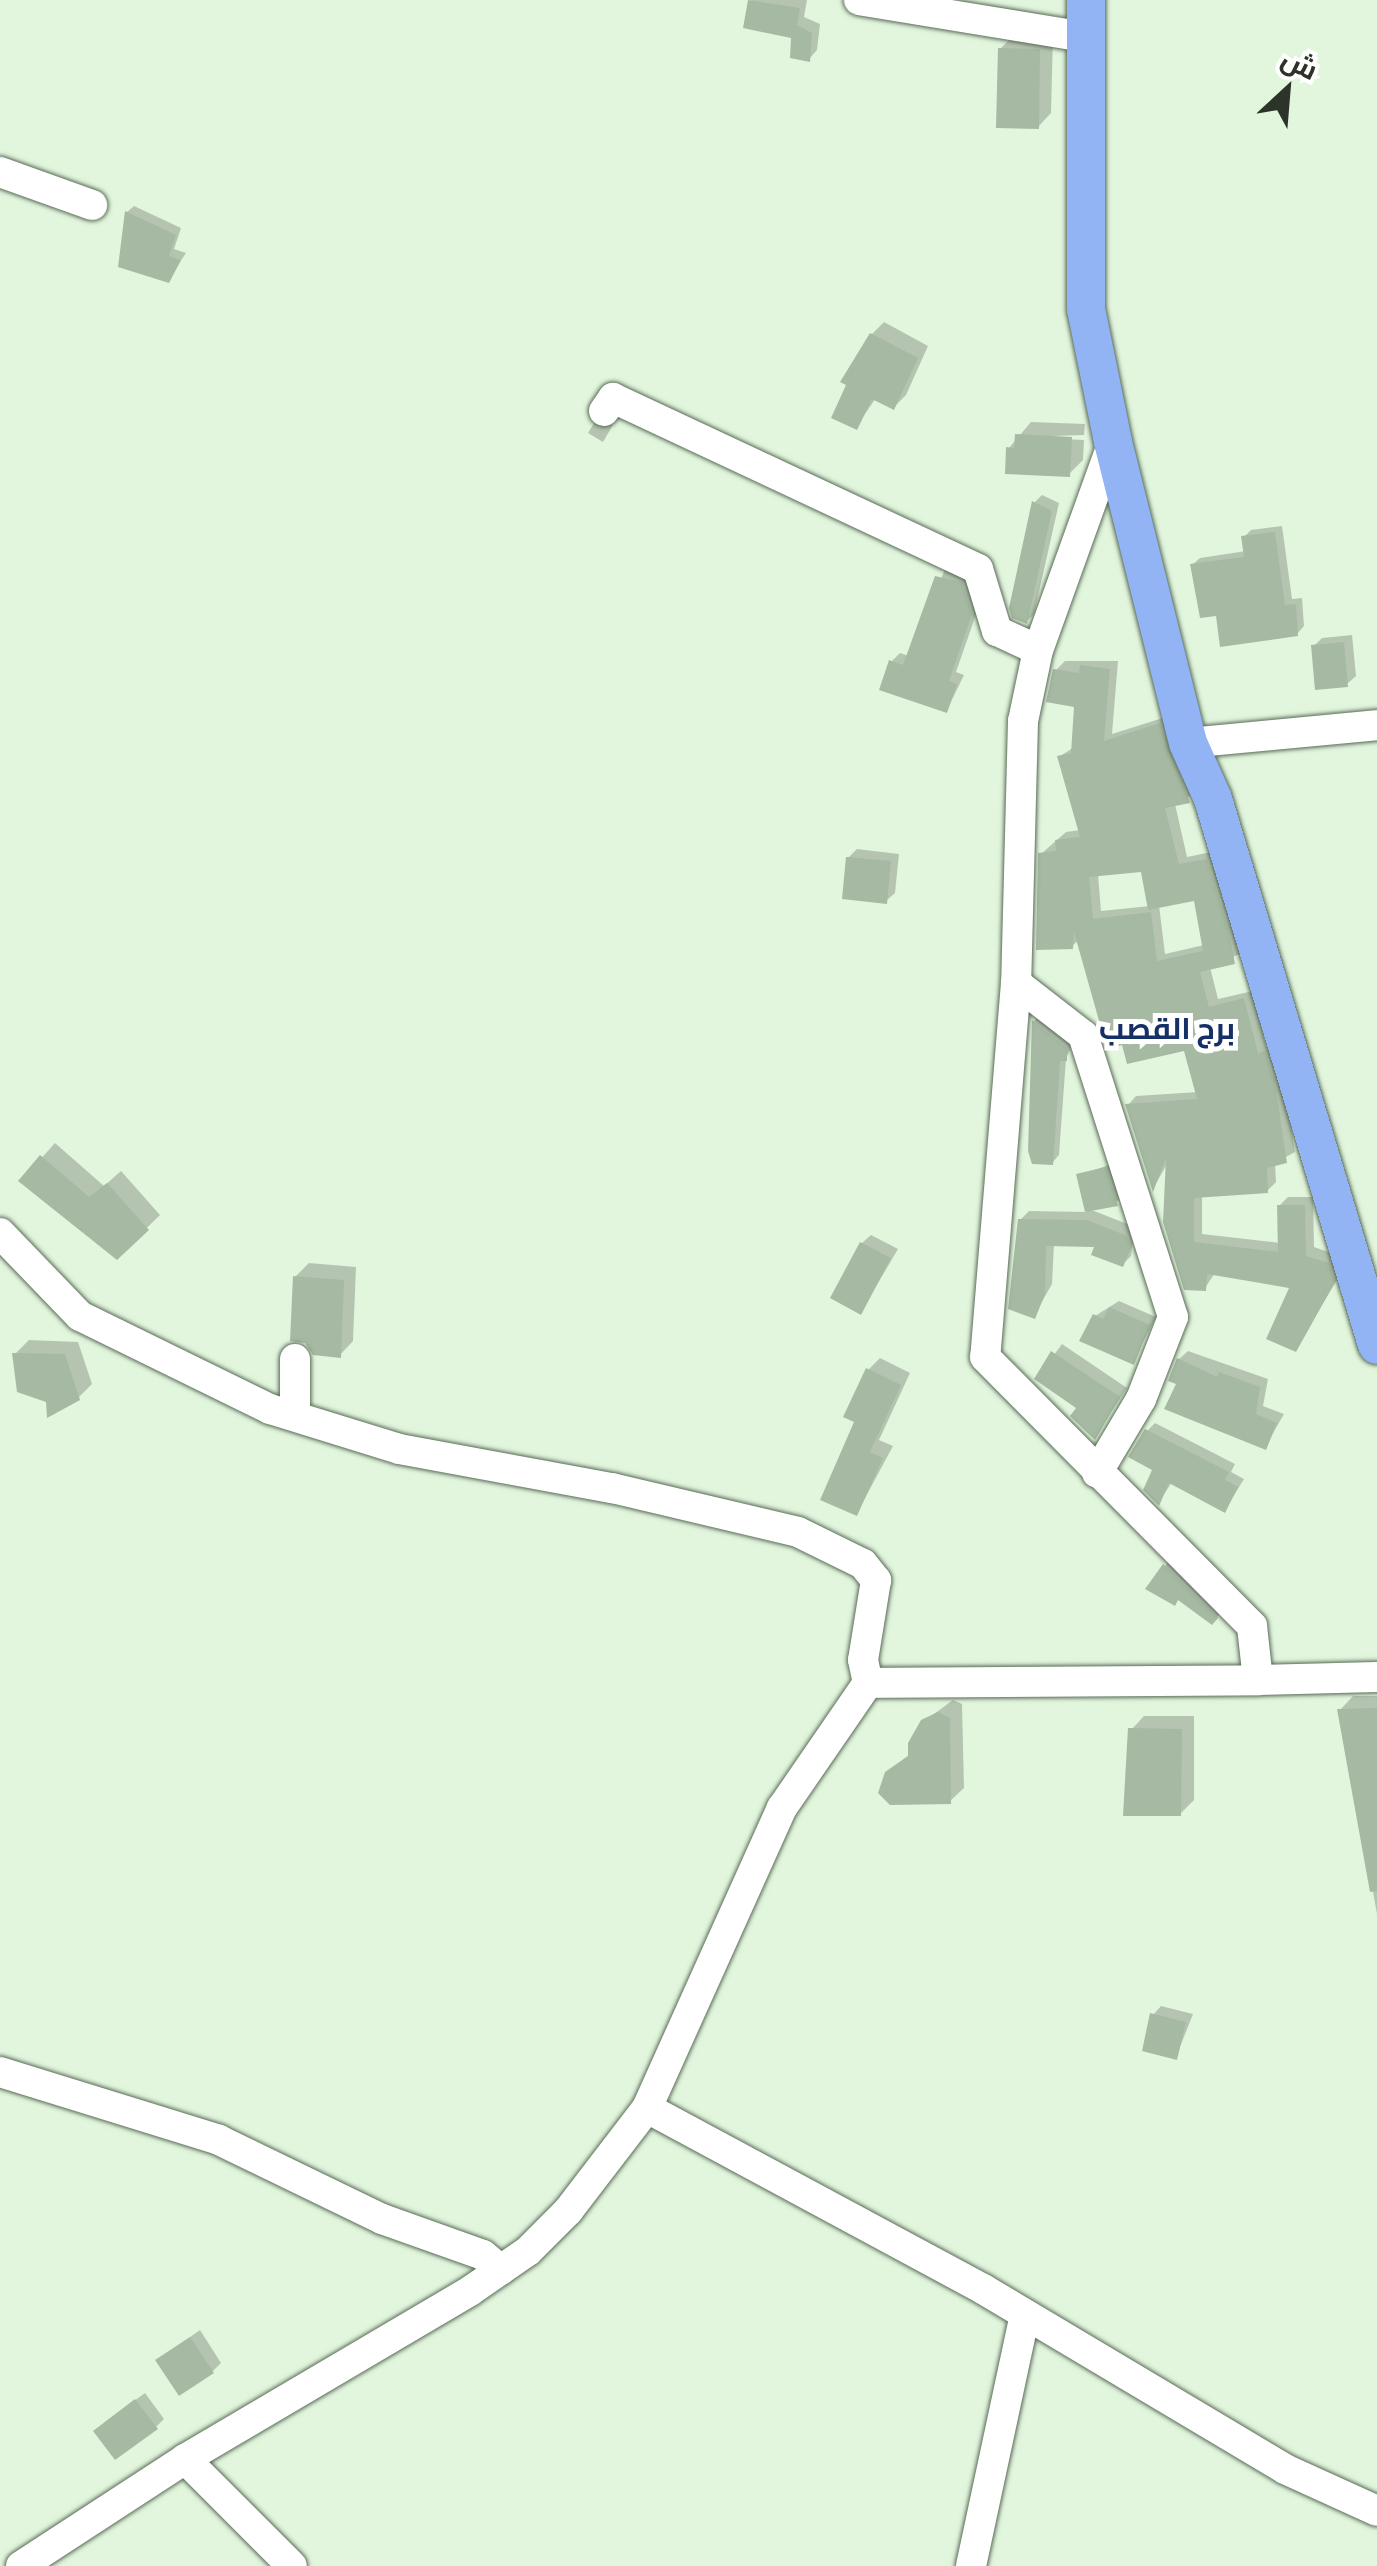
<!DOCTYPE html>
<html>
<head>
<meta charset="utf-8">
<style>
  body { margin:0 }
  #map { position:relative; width:1377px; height:2566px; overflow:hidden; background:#e2f6de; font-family:Commissioner,Cairo,sans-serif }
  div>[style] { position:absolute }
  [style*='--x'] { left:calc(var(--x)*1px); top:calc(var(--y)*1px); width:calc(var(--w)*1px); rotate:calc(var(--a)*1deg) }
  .shadow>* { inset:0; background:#0003 }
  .building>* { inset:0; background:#a6b9a2 }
  .roads { filter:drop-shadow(0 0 2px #596b56) drop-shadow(0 0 2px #596b56) }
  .minor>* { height:30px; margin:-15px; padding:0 15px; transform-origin:15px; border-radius:15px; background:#fff }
  .major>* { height:38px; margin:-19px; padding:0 19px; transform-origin:19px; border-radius:19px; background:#92b3f4 }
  span { translate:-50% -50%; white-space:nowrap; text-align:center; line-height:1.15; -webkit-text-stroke:10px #fff; paint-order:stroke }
  .quarter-label { font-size:30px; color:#153066; font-weight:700 }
  .north { position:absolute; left:1237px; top:40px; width:100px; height:100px; -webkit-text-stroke:8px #fff; paint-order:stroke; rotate:26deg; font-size:28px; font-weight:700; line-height:40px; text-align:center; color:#2c342a }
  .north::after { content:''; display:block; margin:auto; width:35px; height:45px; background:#2c342a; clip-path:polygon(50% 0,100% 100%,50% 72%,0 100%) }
</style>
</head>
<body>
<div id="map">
  <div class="shadow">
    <i style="clip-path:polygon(751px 0,807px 0,804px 17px,820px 24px,817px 50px,809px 59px,794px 36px,746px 26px)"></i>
    <i style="clip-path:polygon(1014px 35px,1053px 36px,1051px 113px,1038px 127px,1000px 49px)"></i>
    <i style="clip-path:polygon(134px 206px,181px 228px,174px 249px,186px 253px,168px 280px,127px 212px)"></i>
    <i style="clip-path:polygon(884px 322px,928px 346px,906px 395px,894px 407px,876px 398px,856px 427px,872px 334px)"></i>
    <i style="clip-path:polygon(596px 420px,613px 425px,603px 442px,588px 433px)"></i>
    <i style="clip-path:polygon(1031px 422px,1085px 424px,1084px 435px,1022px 437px,1084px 440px,1083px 460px,1069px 474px,1009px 448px)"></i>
    <i style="clip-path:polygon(1042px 495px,1059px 503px,1034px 614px,1027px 621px,1035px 502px)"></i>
    <i style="clip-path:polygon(1282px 526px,1292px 599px,1302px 598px,1304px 626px,1297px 634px,1192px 565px,1200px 558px,1246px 551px,1244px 537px,1251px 530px)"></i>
    <i style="clip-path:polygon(945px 569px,971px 574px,980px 603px,956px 672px,964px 675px,947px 710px,892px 661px,900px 653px,909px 656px)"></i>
    <i style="clip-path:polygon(1352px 635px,1356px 676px,1347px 684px,1314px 646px,1322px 638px)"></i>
    <i style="clip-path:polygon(evenodd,1065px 661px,1118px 661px,1112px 734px,1169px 716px,1198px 792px,1175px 804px,1187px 857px,1216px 851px,1242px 953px,1210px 967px,1218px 999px,1253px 991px,1266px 1046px,1274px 1044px,1283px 1073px,1295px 1152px,1275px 1163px,1276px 1182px,1267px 1191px,1202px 1195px,1202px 1234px,1280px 1243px,1279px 1206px,1288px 1197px,1313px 1197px,1314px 1247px,1337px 1255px,1342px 1272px,1295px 1349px,1293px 1286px,1215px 1273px,1205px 1288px,1167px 1164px,1154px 1187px,1128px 1105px,1136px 1096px,1198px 1092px,1186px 1048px,1079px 940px,1072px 946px,1041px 854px,1066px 832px,1081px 830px,1059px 757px,1074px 747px,1077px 705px,1056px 670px,1065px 661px,1143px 869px,1150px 906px,1101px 911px,1098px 874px,1143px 869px,1065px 661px,1196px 898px,1204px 945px,1165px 954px,1159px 905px,1196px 898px)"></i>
    <i style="clip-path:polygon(857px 849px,899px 854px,895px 893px,886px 901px,848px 858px)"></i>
    <i style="clip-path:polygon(1041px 1014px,1074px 1040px,1066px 1059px,1059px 1155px,1052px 1163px,1031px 1151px,1034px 1021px)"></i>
    <i style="clip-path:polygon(55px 1143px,104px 1186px,121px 1171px,160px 1215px,117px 1257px,21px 1181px)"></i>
    <i style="clip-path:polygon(1109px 1165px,1120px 1200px,1089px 1209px,1135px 1227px,1131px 1256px,1123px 1264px,1098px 1244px,1054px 1244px,1052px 1284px,1034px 1316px,1020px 1220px,1029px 1211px,1087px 1212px,1079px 1175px)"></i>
    <i style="clip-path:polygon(871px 1235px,898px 1249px,861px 1312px,862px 1243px)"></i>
    <i style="clip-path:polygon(309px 1263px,356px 1267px,353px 1341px,340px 1355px,295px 1277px)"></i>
    <i style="clip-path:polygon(1119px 1301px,1156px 1317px,1133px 1362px,1095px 1316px)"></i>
    <i style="clip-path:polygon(29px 1340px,78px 1342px,92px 1384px,78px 1398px,48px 1400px,15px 1354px)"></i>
    <i style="clip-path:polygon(1062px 1344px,1127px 1388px,1095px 1437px,1080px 1407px,1037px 1378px)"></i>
    <i style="clip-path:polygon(1188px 1351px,1268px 1379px,1263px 1406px,1284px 1414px,1265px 1447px,1179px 1383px,1179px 1359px)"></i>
    <i style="clip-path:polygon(880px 1358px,910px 1373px,879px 1440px,893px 1446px,857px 1513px,857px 1421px,868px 1370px)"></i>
    <i style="clip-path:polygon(1155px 1423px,1235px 1464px,1231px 1472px,1244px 1479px,1225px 1510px,1172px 1482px,1159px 1502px,1147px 1431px)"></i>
    <i style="clip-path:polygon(1172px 1557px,1220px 1614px,1212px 1622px,1180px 1598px,1148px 1588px)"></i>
    <i style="clip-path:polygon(1353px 1696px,1377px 1696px,1377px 1914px,1340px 1710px)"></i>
    <i style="clip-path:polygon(953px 1700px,962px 1704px,964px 1788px,950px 1801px,888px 1773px,911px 1753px,923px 1722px)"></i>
    <i style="clip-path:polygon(1144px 1716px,1194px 1716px,1194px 1800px,1180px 1814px,1131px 1730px)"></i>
    <i style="clip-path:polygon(1161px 2006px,1193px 2014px,1176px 2057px,1153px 2015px)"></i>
    <i style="clip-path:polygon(200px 2330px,221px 2363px,213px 2371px,158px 2360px)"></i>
    <i style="clip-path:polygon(145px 2393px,164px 2419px,156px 2427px,105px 2422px)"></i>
  </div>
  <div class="building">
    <i style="clip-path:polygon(748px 0,800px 8px,797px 25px,812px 33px,810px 62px,790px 58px,791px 38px,743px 28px)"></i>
    <i style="clip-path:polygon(998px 48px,1040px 49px,1039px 129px,996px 128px)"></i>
    <i style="clip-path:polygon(125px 211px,176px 235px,169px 256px,181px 260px,169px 283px,118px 267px)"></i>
    <i style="clip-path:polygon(870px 333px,918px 358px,894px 410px,872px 399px,857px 430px,831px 418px,846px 385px,840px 382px)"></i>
    <i style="clip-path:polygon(1015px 434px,1072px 437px,1070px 477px,1005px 474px,1006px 447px,1014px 448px)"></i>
    <i style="clip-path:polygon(1032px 501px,1052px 511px,1027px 624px,1012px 618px,1009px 608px)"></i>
    <i style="clip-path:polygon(1275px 532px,1285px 605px,1296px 604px,1298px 636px,1220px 647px,1216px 616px,1200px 618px,1190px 564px,1244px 557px,1241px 536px)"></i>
    <i style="clip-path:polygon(935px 576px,962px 582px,972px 614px,949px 681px,957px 684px,947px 713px,879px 690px,889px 660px,903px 665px)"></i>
    <i style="clip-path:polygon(1344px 642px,1348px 687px,1315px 690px,1311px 645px)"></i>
    <i style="clip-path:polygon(evenodd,1080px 665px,1110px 669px,1104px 741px,1160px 723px,1190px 803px,1165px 808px,1179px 864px,1207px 859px,1229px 931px,1235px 964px,1200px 972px,1209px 1007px,1244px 998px,1258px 1053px,1265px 1051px,1275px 1083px,1287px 1163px,1267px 1168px,1268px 1193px,1194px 1198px,1194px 1242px,1278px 1252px,1277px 1205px,1305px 1205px,1306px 1256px,1329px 1263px,1335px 1282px,1296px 1352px,1266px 1339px,1289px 1288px,1207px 1274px,1206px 1291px,1184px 1290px,1163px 1222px,1166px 1158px,1153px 1192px,1125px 1104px,1197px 1099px,1184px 1051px,1127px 1064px,1122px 1045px,1107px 1049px,1074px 932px,1073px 949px,1036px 950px,1038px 853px,1056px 851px,1055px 840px,1080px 837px,1057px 756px,1071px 753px,1074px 707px,1046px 702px,1053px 669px,1079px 673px,1080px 665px,1141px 872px,1148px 910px,1194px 901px,1203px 951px,1157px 961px,1151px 912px,1093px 919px,1089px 877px,1141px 872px)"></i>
    <i style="clip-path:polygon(846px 857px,891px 861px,887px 904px,842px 899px)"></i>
    <i style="clip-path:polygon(1032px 1020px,1067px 1048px,1067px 1061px,1060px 1061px,1053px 1165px,1032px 1164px,1028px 1151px)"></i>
    <i style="clip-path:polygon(40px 1155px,89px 1197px,107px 1183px,149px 1230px,117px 1260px,18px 1181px)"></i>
    <i style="clip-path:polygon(1106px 1167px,1118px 1206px,1085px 1212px,1076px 1174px)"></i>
    <i style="clip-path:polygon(1018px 1219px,1087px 1220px,1127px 1236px,1131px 1247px,1123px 1267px,1091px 1255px,1094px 1247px,1046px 1246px,1045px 1294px,1035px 1319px,1008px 1309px)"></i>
    <i style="clip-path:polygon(860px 1242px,891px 1258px,861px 1315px,830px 1298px)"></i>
    <i style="clip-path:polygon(293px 1276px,344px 1280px,341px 1358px,313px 1355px,305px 1343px,290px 1341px)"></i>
    <i style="clip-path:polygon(1109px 1307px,1150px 1325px,1134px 1365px,1079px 1341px,1093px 1314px,1103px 1319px)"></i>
    <i style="clip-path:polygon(1051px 1351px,1120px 1397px,1095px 1440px,1070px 1416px,1076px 1408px,1034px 1379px)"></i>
    <i style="clip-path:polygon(12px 1353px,65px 1354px,80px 1400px,47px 1418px,46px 1402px,17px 1392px)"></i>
    <i style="clip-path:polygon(1177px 1358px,1217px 1377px,1219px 1372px,1260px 1387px,1256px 1414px,1277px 1423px,1266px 1450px,1164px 1409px,1176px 1384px,1168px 1381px)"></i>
    <i style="clip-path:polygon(866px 1368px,901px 1385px,870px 1452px,883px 1458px,857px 1516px,820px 1500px,854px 1422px,843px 1417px)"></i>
    <i style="clip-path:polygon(1145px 1429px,1229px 1472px,1225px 1480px,1238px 1487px,1225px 1513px,1169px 1483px,1159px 1506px,1143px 1490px,1152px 1470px,1128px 1457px)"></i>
    <i style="clip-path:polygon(1163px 1564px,1218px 1618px,1212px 1625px,1178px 1600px,1175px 1606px,1145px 1589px)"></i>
    <i style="clip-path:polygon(1377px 1708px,1377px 1891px,1370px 1892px,1337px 1709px)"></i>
    <i style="clip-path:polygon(938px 1712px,950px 1718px,951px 1804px,890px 1805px,878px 1793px,885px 1772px,908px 1756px,908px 1743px,921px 1720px)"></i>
    <i style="clip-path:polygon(1128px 1728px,1182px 1729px,1181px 1816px,1123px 1816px)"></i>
    <i style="clip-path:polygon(1150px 2013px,1186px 2022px,1177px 2060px,1142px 2051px)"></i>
    <i style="clip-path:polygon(190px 2337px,214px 2373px,179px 2396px,155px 2360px)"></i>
    <i style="clip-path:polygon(135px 2399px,158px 2429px,115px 2460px,93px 2431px)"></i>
  </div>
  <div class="roads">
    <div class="minor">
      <i style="--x:859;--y:0;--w:230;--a:9.3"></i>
      <i style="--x:0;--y:172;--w:98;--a:19.7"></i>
      <i style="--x:604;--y:411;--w:16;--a:-55"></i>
      <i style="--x:613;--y:398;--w:403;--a:25.1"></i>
      <i style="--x:978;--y:569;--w:65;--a:73"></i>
      <i style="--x:997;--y:631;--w:45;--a:24.9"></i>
      <i style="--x:1113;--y:442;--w:221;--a:109.8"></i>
      <i style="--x:1038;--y:650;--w:73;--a:101.9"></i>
      <i style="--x:1023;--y:721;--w:262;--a:91.5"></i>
      <i style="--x:1016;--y:983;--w:375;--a:94.7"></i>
      <i style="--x:985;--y:1357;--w:379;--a:45.2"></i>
      <i style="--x:1252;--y:1626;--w:54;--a:83.7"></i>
      <i style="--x:1258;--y:1680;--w:119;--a:-1.4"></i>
      <i style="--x:1188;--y:743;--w:190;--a:-5.4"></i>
      <i style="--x:1016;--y:983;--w:85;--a:37.8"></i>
      <i style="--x:1083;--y:1035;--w:296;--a:72.3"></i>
      <i style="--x:1173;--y:1317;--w:88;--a:111.3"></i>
      <i style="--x:1141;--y:1399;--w:86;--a:120.7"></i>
      <i style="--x:0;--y:1233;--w:115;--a:46.1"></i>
      <i style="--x:80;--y:1316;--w:212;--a:26.1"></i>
      <i style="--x:270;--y:1409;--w:135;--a:17.2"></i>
      <i style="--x:399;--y:1449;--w:217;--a:10.4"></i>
      <i style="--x:612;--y:1488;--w:191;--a:13.3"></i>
      <i style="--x:798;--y:1532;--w:72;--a:26.2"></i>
      <i style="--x:863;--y:1564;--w:21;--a:51"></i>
      <i style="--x:876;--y:1580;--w:81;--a:99.2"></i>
      <i style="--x:863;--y:1660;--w:24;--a:78"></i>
      <i style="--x:295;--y:1416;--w:57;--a:-90"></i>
      <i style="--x:0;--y:2072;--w:229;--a:17.2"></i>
      <i style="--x:219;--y:2140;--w:181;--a:25.9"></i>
      <i style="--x:382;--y:2219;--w:107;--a:19.6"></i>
      <i style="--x:483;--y:2255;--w:23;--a:40"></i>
      <i style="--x:647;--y:2108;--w:382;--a:28.3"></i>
      <i style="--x:983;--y:2289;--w:352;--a:30.8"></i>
      <i style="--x:1285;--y:2469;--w:101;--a:24.5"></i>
      <i style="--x:185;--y:2459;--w:151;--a:45"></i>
      <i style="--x:21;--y:2566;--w:196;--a:-33.1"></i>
      <i style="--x:185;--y:2459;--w:331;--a:-30.5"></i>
      <i style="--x:470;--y:2291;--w:70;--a:-34.6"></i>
      <i style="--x:528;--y:2251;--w:57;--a:-45"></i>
      <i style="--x:568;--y:2211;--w:130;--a:-52.5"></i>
      <i style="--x:647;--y:2108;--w:329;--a:-65.8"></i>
      <i style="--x:782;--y:1808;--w:152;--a:-55.5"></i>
      <i style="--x:868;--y:1683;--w:390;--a:-0.4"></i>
      <i style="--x:971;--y:2566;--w:257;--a:-77.9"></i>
    </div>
    <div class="major">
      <i style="--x:1086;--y:0;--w:309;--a:90"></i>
      <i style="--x:1086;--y:309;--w:136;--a:78.5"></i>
      <i style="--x:1113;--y:442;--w:310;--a:76"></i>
      <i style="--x:1188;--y:743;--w:61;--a:65.9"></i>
      <i style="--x:1213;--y:799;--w:570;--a:73.28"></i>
    </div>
  </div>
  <div class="quarter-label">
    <span style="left:1167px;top:1027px">برج القصب</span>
  </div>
  <div class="north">ش</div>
</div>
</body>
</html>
